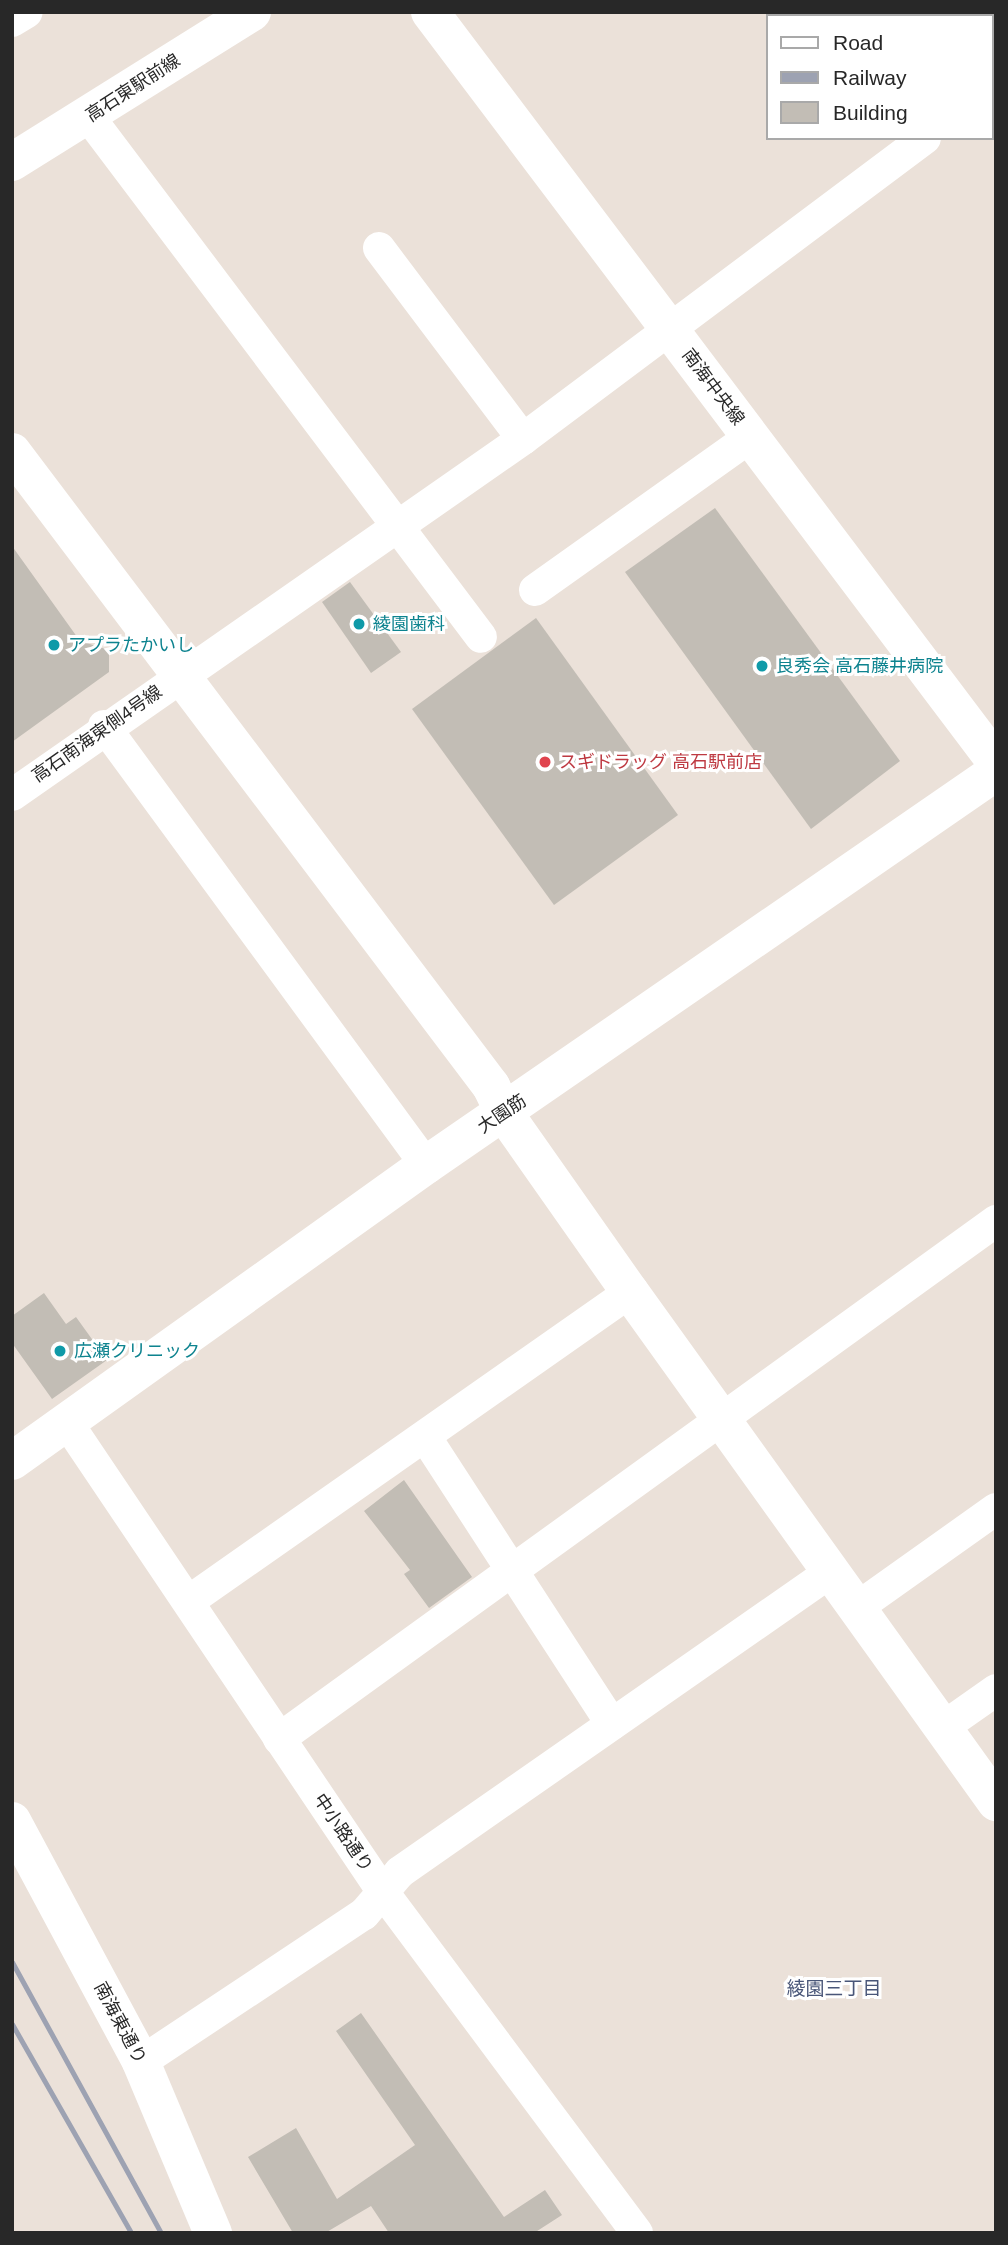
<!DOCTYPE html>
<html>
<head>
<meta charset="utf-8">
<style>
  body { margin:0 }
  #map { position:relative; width:1008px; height:2245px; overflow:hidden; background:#ebe1d9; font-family:Helvetica,"Noto Sans JP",sans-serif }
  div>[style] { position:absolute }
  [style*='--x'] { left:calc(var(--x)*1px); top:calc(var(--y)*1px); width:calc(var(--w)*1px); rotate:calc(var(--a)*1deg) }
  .building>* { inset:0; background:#c2bdb5 }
  .street>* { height:32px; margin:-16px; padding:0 16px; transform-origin:16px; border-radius:16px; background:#fff }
  .secondary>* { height:38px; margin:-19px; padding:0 19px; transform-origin:19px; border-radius:19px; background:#fff }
  .rail>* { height:5px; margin:-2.5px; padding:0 2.5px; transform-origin:2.5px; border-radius:2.5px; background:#9da2b2 }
  .dots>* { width:19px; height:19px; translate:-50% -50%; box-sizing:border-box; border:4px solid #fff; border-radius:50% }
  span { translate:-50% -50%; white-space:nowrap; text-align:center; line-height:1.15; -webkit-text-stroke:6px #fff; paint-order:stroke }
  .street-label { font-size:18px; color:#282828 }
  .culture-label { font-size:18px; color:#0d838f }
  .left { translate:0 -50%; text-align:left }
  .health-label { font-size:18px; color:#be3a42 }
  .neighbourhood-label { font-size:19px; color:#495678 }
  .frame { position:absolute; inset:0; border:14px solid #282828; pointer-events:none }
  .legend { position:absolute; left:766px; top:14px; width:228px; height:126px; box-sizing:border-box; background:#fff; border:2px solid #a9a9a9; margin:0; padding:9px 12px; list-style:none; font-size:21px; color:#282828 }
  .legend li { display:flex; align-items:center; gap:14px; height:35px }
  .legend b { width:35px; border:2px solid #a9a9a9 }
</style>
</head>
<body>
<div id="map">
  <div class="building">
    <i style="clip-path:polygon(715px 508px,900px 761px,811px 829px,625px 572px)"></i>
    <i style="clip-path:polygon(12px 546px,80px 641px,109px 650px,109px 672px,12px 742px)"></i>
    <i style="clip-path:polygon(350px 582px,401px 652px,371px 673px,322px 602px)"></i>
    <i style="clip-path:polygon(536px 618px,678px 815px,554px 905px,412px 709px)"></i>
    <i style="clip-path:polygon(44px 1293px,66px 1324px,76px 1317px,107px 1360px,52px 1399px,12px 1343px,12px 1316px)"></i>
    <i style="clip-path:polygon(404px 1480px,472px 1577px,429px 1608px,404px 1574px,410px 1570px,364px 1511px)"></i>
    <i style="clip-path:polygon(361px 2013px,504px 2217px,545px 2190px,562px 2215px,534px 2233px,389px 2233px,371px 2206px,325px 2233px,293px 2233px,248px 2157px,296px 2128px,337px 2199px,415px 2145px,336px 2031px)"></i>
  </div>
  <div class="street">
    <i style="--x:12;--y:21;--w:17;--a:-31"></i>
    <i style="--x:992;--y:105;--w:4;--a:-14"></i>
    <i style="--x:89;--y:117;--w:651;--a:52.99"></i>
    <i style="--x:379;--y:248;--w:239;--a:53"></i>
    <i style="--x:535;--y:590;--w:264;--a:-35.4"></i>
    <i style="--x:104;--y:726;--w:544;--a:53.74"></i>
    <i style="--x:12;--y:795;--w:623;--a:-34.86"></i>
    <i style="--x:523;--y:439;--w:502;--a:-36.82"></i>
    <i style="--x:66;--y:1421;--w:568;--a:56.06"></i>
    <i style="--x:383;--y:1892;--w:425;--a:53.3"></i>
    <i style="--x:426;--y:1438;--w:341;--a:57"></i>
    <i style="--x:189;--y:1601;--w:538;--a:-35.02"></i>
    <i style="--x:858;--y:1607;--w:169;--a:-35.4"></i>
    <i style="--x:942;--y:1728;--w:66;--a:-35.1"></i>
    <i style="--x:279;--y:1739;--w:885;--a:-35.85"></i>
    <i style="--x:141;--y:2062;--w:268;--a:-33.6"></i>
    <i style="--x:364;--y:1914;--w:55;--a:-49.4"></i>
    <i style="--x:400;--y:1872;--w:527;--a:-34.87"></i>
  </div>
  <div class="secondary">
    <i style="--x:430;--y:12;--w:940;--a:52.96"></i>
    <i style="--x:12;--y:162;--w:283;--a:-32"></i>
    <i style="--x:12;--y:452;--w:795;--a:52.93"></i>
    <i style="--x:491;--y:1086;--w:30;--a:64"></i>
    <i style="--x:504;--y:1113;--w:219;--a:54.9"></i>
    <i style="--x:630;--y:1292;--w:628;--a:54.33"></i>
    <i style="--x:12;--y:1461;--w:509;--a:-35.56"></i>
    <i style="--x:426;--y:1165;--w:692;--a:-34.59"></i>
    <i style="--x:12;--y:1821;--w:273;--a:61.8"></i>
    <i style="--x:141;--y:2062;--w:186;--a:67.2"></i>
  </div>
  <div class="rail">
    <i style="--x:12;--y:1962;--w:309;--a:61.2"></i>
    <i style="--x:12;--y:2024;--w:241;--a:60.3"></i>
  </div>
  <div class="dots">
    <i style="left:359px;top:624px;background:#0f9aa8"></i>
    <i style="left:54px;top:645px;background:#0f9aa8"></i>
    <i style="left:762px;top:666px;background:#0f9aa8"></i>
    <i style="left:545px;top:762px;background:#e0444e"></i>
    <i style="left:60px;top:1351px;background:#0f9aa8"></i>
  </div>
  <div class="street-label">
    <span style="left:133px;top:88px;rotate:-33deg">高石東駅前線</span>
    <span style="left:713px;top:387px;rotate:53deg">南海中央線</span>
    <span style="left:97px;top:734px;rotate:-35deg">高石南海東側4号線</span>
    <span style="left:502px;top:1114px;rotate:-34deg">大園筋</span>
    <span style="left:343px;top:1833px;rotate:56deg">中小路通り</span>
    <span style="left:120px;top:2023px;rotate:62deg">南海東通り</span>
  </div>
  <div class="culture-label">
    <span class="left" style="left:373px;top:624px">綾園歯科</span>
    <span class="left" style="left:68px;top:645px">アプラたかいし</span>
    <span class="left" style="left:776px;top:666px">良秀会 高石藤井病院</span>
    <span class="left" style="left:74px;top:1351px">広瀬クリニック</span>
  </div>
  <div class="health-label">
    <span class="left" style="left:559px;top:762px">スギドラッグ 高石駅前店</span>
  </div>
  <div class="neighbourhood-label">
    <span style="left:834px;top:1989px">綾園三丁目</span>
  </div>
  <div class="frame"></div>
  <ul class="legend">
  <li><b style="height:9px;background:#fff"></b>Road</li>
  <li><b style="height:9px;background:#9da2b2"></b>Railway</li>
  <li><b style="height:19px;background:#c2bdb5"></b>Building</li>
  </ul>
</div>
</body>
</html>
